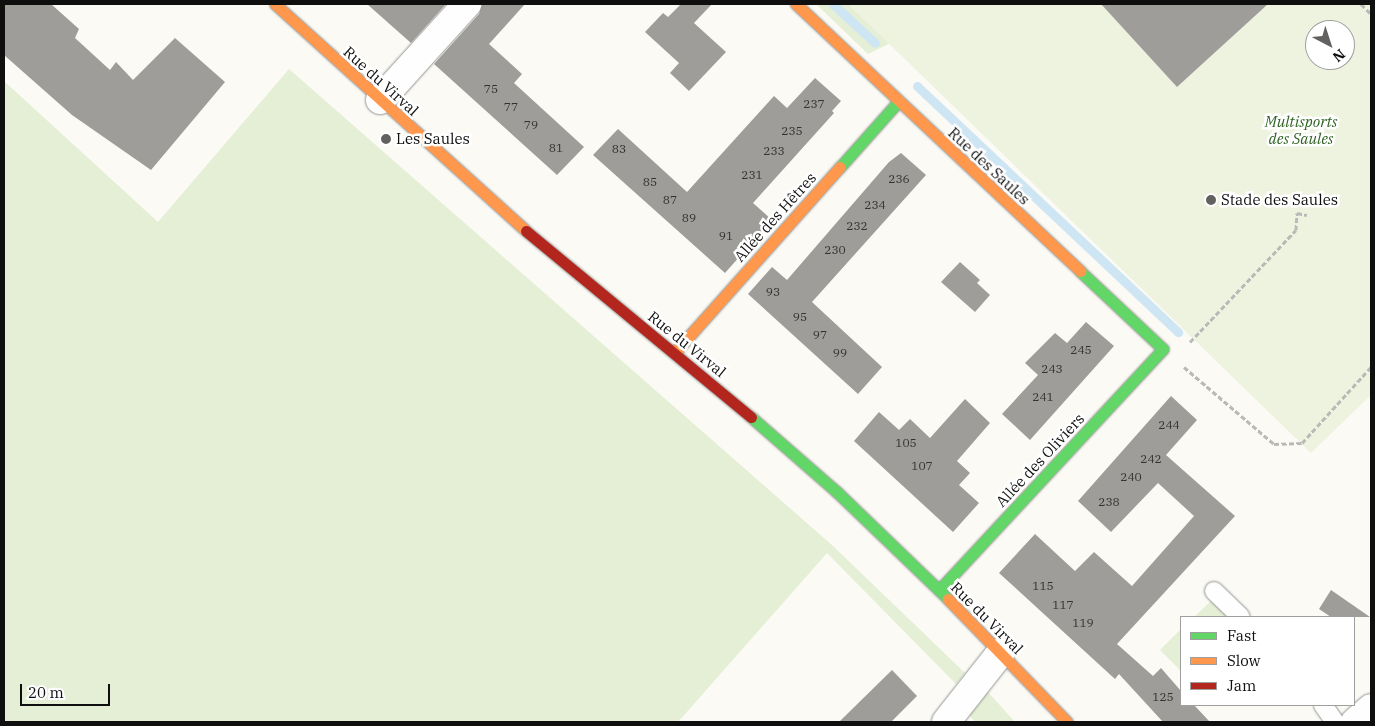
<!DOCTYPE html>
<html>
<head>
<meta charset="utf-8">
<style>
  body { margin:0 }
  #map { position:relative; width:1375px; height:726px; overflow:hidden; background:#fbfaf5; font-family:"IBM Plex Serif",serif }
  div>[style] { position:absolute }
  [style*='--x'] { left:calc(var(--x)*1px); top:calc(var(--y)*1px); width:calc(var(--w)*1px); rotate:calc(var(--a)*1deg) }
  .green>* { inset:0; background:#e4efd6 }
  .pitch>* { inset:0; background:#eef3e0 }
  .stream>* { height:9px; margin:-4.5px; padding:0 4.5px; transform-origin:4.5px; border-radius:4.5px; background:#cee5f3 }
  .building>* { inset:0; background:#9f9d9a }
  .path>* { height:3px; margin-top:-1.5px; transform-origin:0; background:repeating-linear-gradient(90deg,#b9b9b8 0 5px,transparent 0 7.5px) }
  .roads { filter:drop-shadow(0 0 1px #959593) drop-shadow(0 0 1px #959593) }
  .lane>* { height:18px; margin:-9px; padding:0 9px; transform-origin:9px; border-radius:9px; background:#fefefe }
  .street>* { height:28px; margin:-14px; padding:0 14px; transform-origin:14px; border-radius:14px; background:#fefefe }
  .fast>* { height:11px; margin:-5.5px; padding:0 5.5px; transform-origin:5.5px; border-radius:5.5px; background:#63d668 }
  .slow>* { height:11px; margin:-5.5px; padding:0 5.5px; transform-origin:5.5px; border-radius:5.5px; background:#ff974d }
  .jam>* { height:11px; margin:-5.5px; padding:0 5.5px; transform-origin:5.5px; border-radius:5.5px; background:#b3261e }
  .dots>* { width:14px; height:14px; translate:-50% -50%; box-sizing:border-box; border:2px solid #fff; border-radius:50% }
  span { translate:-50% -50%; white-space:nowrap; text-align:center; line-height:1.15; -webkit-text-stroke:5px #fff; paint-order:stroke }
  .number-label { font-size:12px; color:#333232 }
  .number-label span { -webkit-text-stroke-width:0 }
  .street-label { font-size:15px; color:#0f0f0f }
  .park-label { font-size:15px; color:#306224; font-style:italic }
  .poi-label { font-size:15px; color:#0f0f0f }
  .left { translate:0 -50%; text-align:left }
  .frame { position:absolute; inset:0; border:5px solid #0f0f0f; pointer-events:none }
  .legend { position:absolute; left:1180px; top:616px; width:175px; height:90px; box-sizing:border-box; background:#fff; border:1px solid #9f9f9f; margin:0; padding:6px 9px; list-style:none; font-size:15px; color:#0f0f0f }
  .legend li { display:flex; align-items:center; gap:10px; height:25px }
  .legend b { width:25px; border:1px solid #9f9f9f }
  .north { position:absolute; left:1305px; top:20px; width:50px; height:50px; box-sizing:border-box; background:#fff; border:1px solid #9f9f9f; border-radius:50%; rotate:140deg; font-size:14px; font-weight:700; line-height:20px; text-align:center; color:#0f0f0f }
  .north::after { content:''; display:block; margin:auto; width:18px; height:22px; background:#626160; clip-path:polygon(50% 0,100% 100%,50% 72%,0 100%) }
  .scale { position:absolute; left:20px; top:684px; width:90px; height:22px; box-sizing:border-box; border:2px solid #0f0f0f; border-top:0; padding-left:6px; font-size:15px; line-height:18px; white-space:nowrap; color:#0f0f0f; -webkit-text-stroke:4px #fff; paint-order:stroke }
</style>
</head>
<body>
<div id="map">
  <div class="green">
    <i style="clip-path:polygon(816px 4px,882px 4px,913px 32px,868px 54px)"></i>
    <i style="clip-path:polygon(289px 69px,833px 546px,965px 673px,956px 684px,827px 553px,678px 722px,4px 722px,4px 81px,158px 222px)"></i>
    <i style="clip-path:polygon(1212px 600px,1228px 617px,1194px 617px)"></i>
    <i style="clip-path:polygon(1181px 629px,1181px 671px,1160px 650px)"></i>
    <i style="clip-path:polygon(987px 691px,1015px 722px,975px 722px,969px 715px)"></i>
  </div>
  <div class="pitch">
    <i style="clip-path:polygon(evenodd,848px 4px,1371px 4px,1371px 395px,1311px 453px,848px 4px,1315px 30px,1345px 30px,1345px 60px,1315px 60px,1315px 30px)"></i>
  </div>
  <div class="stream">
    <i style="--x:833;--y:4;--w:57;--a:42.9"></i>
    <i style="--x:917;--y:86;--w:359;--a:43.3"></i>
  </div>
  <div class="building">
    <i style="clip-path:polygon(4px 4px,51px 4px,79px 29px,75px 38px,110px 70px,116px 62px,133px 80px,175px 38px,225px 82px,151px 170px,72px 115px,4px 55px)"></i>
    <i style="clip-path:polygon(367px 4px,446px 4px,411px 43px)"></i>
    <i style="clip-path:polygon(482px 4px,525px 4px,489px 44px,522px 74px,514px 83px,584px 147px,557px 175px,434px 64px,479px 14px)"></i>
    <i style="clip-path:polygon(681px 4px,712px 4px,694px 23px,726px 52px,689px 91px,670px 73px,679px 63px,645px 32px,663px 13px,668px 17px)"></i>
    <i style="clip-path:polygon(1101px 4px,1268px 4px,1177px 87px)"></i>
    <i style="clip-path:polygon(815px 78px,841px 101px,832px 111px,834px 113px,753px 203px,772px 220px,725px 273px,593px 155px,618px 129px,687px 192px,774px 96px,787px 108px)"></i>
    <i style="clip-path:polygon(901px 153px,926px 175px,812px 302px,882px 367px,858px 394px,748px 294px,772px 267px,787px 280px,889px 162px)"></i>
    <i style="clip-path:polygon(960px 262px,980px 280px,977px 283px,990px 295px,975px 312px,941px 282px)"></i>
    <i style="clip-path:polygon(1086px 322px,1114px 346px,1030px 440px,1002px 414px,1038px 375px,1025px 363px,1055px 333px,1067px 343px)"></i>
    <i style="clip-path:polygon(1171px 396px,1197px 420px,1166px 455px,1235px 516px,1117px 644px,1153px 676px,1161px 668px,1181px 691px,1181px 705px,1194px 705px,1210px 722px,1163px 722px,1119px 674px,1115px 679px,999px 573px,1035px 534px,1075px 571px,1094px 552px,1132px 586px,1194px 516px,1158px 483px,1111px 532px,1078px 501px)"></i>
    <i style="clip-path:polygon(965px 399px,990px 423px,957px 461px,970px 473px,959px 485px,979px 503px,953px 532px,854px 441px,879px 412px,899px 430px,910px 419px,930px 438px)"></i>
    <i style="clip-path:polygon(1331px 590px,1370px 617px,1331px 617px,1319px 609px)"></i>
    <i style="clip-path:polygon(892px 670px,917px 696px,891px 722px,839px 722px)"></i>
  </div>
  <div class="path">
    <i style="--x:1361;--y:4;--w:14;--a:45"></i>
    <i style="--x:1190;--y:342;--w:154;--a:-46.6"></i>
    <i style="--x:1296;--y:230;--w:17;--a:-87"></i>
    <i style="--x:1297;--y:213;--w:10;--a:11"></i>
    <i style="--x:1184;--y:367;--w:118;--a:40.5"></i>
    <i style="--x:1274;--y:444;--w:28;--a:-2"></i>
    <i style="--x:1302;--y:443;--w:103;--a:-47.8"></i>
  </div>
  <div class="roads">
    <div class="lane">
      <i style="--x:1214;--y:591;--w:37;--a:44"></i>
      <i style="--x:1323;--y:705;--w:21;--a:55"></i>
    </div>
    <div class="street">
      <i style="--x:380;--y:100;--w:130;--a:-47.8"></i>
      <i style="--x:946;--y:722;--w:89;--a:-51.8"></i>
      <i style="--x:1355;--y:722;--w:21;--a:-41"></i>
    </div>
    <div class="fast">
      <i style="--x:840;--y:167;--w:87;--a:-48.3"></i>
      <i style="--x:751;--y:417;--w:114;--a:41.1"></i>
      <i style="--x:837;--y:492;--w:154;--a:43.9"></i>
      <i style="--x:939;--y:590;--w:329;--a:-47.1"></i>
      <i style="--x:1163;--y:349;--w:114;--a:-136.8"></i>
    </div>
    <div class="slow">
      <i style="--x:275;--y:4;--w:338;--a:42.1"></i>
      <i style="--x:796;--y:4;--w:390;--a:43.2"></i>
      <i style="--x:674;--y:353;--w:249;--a:-48.3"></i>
      <i style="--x:948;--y:599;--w:171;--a:45.9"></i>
    </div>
    <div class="jam">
      <i style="--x:526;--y:231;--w:292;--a:39.6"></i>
    </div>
  </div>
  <div class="dots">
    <i style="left:386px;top:139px;background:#626160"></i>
    <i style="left:1211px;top:200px;background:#626160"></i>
  </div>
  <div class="number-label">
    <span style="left:491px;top:89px">75</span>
    <span style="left:814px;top:104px">237</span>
    <span style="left:511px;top:107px">77</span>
    <span style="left:531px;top:125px">79</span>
    <span style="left:792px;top:131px">235</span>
    <span style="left:556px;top:148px">81</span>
    <span style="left:619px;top:149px">83</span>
    <span style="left:774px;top:151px">233</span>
    <span style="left:752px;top:175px">231</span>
    <span style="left:899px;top:179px">236</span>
    <span style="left:650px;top:182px">85</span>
    <span style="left:670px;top:200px">87</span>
    <span style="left:875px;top:205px">234</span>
    <span style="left:689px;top:218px">89</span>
    <span style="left:857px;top:226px">232</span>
    <span style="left:726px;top:236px">91</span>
    <span style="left:835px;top:250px">230</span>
    <span style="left:773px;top:292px">93</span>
    <span style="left:800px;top:317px">95</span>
    <span style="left:820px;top:335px">97</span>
    <span style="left:1081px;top:350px">245</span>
    <span style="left:840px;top:353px">99</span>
    <span style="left:1052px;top:369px">243</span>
    <span style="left:1043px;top:397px">241</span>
    <span style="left:1169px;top:425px">244</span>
    <span style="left:906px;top:443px">105</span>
    <span style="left:1151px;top:459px">242</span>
    <span style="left:922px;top:466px">107</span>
    <span style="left:1131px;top:477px">240</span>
    <span style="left:1109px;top:502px">238</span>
    <span style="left:1043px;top:586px">115</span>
    <span style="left:1063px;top:605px">117</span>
    <span style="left:1083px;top:623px">119</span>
    <span style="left:1163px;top:697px">125</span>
  </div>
  <div class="street-label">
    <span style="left:381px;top:81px;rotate:42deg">Rue du Virval</span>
    <span style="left:989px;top:166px;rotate:43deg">Rue des Saules</span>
    <span style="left:775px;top:217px;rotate:-48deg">Allée des Hêtres</span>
    <span style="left:687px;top:344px;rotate:39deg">Rue du Virval</span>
    <span style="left:1040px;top:460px;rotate:-47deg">Allée des Oliviers</span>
    <span style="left:987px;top:618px;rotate:45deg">Rue du Virval</span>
  </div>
  <div class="park-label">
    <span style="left:1301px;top:130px">Multisports<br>des Saules</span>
  </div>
  <div class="poi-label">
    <span class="left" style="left:396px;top:139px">Les Saules</span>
    <span class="left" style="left:1221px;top:200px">Stade des Saules</span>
  </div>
  <div class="frame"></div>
  <ul class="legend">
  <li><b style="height:6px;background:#63d668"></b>Fast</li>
  <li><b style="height:6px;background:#ff974d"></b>Slow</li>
  <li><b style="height:6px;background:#b3261e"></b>Jam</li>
  </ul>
  <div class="north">N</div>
  <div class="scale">20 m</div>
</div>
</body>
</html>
